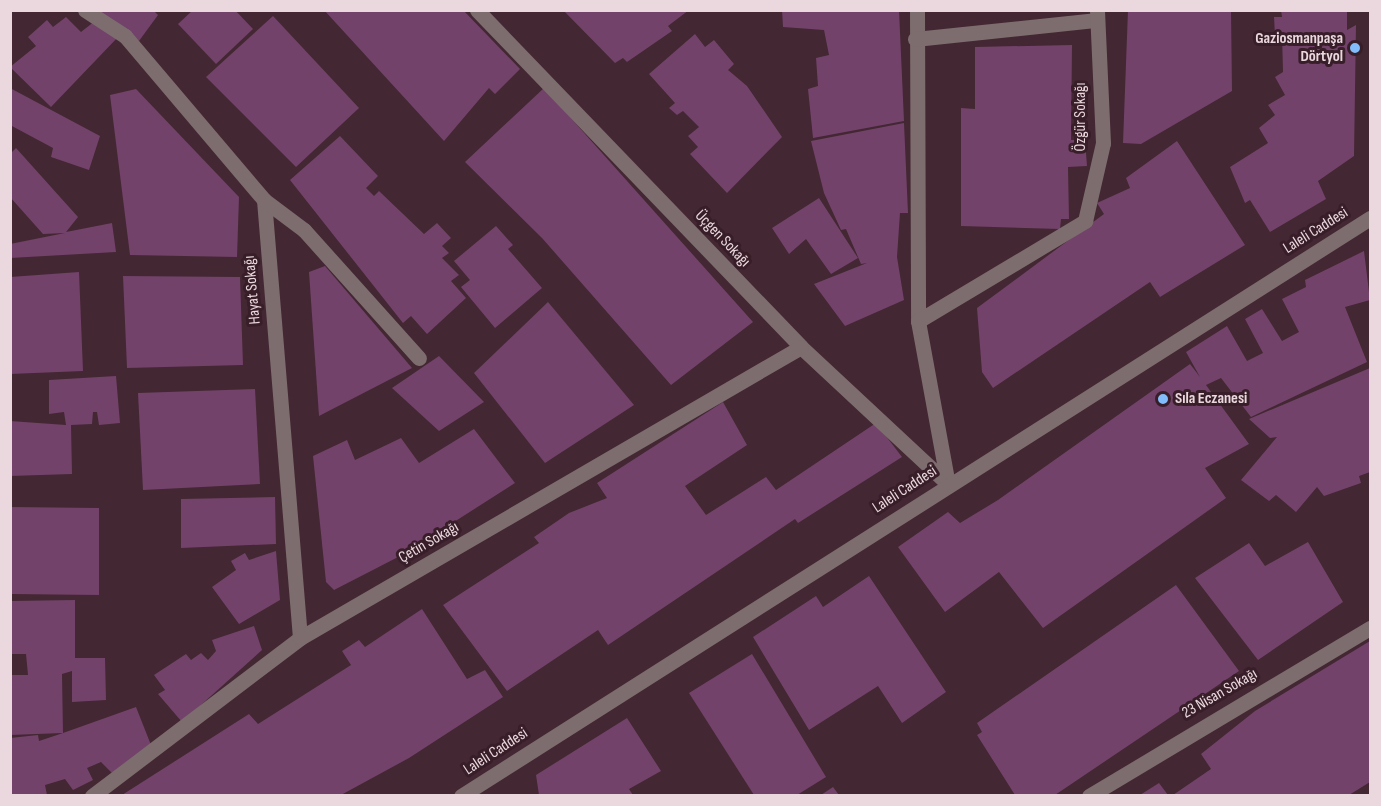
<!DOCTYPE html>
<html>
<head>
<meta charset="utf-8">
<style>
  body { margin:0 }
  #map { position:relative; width:1381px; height:806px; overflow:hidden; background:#432732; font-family:"Sofia Sans Condensed",sans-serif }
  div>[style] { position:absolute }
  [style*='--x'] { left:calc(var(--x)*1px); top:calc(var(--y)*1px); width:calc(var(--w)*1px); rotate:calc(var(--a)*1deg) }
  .building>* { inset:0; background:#72426a }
  .minor>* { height:15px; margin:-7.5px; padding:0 7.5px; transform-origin:7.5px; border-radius:7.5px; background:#7d6d6e }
  .dots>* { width:16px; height:16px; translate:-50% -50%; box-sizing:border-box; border:3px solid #381e28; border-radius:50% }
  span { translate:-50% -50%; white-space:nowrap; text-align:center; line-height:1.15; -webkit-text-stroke:6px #381e28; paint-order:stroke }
  .poi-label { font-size:16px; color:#ead8de; font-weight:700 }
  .right { translate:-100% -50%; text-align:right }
  .left { translate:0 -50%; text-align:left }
  .street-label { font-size:16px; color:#ead8de }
  .frame { position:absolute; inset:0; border:12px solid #ead8de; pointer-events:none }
</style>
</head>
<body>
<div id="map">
  <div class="building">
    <i style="clip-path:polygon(94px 10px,153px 10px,158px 15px,139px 41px)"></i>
    <i style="clip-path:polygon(193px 10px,235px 10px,253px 29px,216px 64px,178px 24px)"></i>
    <i style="clip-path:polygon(324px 10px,463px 10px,520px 69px,495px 94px,489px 88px,444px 141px)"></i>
    <i style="clip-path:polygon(563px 10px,689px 10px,668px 26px,672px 31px,627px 62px,623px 58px,615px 63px)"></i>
    <i style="clip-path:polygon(782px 10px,899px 10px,904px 121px,813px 138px,808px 89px,818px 86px,816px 58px,829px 55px,824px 30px,783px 27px)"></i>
    <i style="clip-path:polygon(1128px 10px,1231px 11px,1232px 91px,1141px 144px,1123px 143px)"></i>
    <i style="clip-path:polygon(1281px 10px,1347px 10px,1347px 30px,1356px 25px,1354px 156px,1318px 181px,1326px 199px,1270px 232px,1250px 200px,1245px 203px,1230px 167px,1268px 143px,1259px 128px,1275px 115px,1268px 105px,1285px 95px,1275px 77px,1283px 72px,1282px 35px,1275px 36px,1274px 17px,1282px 17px)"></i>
    <i style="clip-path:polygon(273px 16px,359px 108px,296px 167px,206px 77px)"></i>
    <i style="clip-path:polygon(66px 17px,81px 32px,95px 21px,119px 36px,51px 107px,10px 67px,36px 46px,28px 37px,47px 20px,53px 27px)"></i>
    <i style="clip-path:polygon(695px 34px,705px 47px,714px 40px,734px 64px,728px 70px,747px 86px,782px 137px,727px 193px,690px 154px,698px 147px,688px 136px,699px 127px,683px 111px,677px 115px,669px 108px,675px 103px,649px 74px)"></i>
    <i style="clip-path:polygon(1072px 45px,1071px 140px,1085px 140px,1087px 166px,1068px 167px,1069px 219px,1061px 219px,1060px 229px,961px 226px,961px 108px,975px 109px,975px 47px)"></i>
    <i style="clip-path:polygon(10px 88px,100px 136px,89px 170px,51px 157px,53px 148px,10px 125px)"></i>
    <i style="clip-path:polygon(544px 88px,753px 322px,671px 385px,542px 238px,465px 162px)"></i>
    <i style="clip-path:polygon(136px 89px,239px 197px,237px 257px,130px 255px,110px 95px)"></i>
    <i style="clip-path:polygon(904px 123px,908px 213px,900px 213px,897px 257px,904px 300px,845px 326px,814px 284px,867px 263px,861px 264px,846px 229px,841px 230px,824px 193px,811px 141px)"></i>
    <i style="clip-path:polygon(340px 136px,378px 176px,366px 188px,374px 196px,379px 191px,424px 234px,437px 223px,451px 238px,442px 246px,449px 253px,442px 258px,459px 275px,451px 281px,466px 298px,427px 334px,411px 316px,403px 323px,290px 180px)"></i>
    <i style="clip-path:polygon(1177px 141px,1245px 245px,1160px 297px,1150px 282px,993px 388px,982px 372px,977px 308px,1104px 214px,1097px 203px,1130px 188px,1126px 178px)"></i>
    <i style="clip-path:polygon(16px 148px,78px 217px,66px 232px,112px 223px,116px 252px,10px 258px,10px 244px,65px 233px,43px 234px,10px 197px,10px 154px)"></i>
    <i style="clip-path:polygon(819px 198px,858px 258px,831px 274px,806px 239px,789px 254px,772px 228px)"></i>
    <i style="clip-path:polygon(496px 226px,513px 245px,508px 249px,542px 288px,495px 328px,461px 287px,470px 280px,454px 261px)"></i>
    <i style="clip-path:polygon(1364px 251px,1370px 300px,1345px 307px,1367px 362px,1251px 417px,1221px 378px,1206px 385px,1249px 444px,1205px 468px,1226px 498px,1043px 628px,999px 572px,945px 612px,898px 547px,948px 512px,960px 523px,998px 500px,1190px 364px,1200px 377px,1186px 352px,1227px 326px,1247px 361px,1263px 353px,1245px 319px,1262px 309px,1282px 341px,1299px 332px,1282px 299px,1306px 287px,1305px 280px)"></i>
    <i style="clip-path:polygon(325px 266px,412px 368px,319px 416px,309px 272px)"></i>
    <i style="clip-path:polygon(79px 272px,83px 371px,10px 374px,10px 277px)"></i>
    <i style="clip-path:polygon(123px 276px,240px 277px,243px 365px,127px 368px)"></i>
    <i style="clip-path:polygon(548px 302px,634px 405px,545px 463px,474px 373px)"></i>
    <i style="clip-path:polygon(439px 356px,484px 402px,439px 431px,392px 388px)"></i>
    <i style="clip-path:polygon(1370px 368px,1370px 472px,1359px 476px,1361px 483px,1324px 496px,1317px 487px,1296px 512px,1276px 495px,1269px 501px,1241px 480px,1277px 437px,1270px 438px,1249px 419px)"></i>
    <i style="clip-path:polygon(116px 376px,120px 423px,99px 425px,97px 412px,93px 412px,92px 424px,71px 425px,72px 474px,10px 476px,10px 421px,66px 425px,64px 412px,49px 414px,49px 380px)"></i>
    <i style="clip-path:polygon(255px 389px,260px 484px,143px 490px,138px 393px)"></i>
    <i style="clip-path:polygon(723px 402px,747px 445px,685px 486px,706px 515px,766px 477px,776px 490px,876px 423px,902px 457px,798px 523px,795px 519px,608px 645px,598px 630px,507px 691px,443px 605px,539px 543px,534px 537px,569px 513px,607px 498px,597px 483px)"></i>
    <i style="clip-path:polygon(474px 429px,515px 483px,404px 554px,334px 590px,326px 582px,313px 456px,347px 440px,355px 460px,401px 438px,419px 463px)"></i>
    <i style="clip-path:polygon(275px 497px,276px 544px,181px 548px,181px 499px)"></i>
    <i style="clip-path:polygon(10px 507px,99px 508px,99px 595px,10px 594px)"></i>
    <i style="clip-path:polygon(1308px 542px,1343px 602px,1258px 660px,1195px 578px,1249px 543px,1265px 566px)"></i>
    <i style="clip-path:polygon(276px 551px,280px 600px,239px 624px,212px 587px,236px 570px,231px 561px,245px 553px,249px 560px)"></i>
    <i style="clip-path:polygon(869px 576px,946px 692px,902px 723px,878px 686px,809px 730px,753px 637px,816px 596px,823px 607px)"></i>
    <i style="clip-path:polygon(1176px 585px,1239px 671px,1055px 795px,1015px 795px,977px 735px,982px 732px,977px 723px)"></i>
    <i style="clip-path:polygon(75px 600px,75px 658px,105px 658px,106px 700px,72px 702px,72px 671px,62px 674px,63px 733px,136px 707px,151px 745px,112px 773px,101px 762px,87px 768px,93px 780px,73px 790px,65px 779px,45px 785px,47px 795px,10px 795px,10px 738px,38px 735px,39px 741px,63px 733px,10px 735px,10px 675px,28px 675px,26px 654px,10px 654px,10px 601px)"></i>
    <i style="clip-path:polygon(422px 609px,467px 679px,485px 670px,503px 697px,409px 758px,341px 795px,122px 795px,249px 714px,258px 724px,351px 665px,342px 651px,359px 640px,365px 647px)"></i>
    <i style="clip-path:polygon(254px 626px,262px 650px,182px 722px,158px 694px,165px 690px,154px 675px,186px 654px,191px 660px,201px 653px,208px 660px,216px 651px,212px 640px)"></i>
    <i style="clip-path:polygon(1370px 641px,1370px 782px,1349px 795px,1173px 795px,1211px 769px,1201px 754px,1255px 711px)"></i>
    <i style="clip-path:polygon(752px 654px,826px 777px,797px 795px,754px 795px,689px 693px)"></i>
    <i style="clip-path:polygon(627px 718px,661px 771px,629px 789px,633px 795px,539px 795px,536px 775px)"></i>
    <i style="clip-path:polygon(1159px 783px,1168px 795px,1140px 795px)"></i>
    <i style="clip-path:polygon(833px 787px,839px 795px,821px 795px)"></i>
  </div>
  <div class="minor">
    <i style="--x:85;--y:10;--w:48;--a:33"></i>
    <i style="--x:125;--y:36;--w:215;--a:49.7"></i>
    <i style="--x:264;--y:200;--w:439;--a:85.3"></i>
    <i style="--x:477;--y:10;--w:467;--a:46.1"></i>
    <i style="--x:801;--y:347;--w:201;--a:43"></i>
    <i style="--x:917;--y:10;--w:311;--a:89.8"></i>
    <i style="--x:918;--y:321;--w:166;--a:79.6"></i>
    <i style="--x:915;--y:39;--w:183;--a:-6"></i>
    <i style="--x:264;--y:200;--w:50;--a:36.9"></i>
    <i style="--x:304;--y:230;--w:172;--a:48.1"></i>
    <i style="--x:918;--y:321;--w:195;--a:-30.9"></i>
    <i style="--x:1085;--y:221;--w:80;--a:-77"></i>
    <i style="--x:1103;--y:143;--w:133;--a:-92.6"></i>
    <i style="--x:92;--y:796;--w:261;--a:-37.2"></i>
    <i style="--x:300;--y:638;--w:579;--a:-30.15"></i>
    <i style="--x:461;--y:796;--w:1077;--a:-32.45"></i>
    <i style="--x:1089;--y:796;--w:327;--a:-30.9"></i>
  </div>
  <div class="dots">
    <i style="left:1355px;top:48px;background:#82bcfa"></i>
    <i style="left:1163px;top:399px;background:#82bcfa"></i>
  </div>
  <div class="poi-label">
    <span class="right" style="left:1343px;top:48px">Gaziosmanpaşa<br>Dörtyol</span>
    <span class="left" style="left:1175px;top:399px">Sıla Eczanesi</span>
  </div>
  <div class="street-label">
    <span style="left:1081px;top:117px;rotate:-90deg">Özgür Sokağı</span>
    <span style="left:1316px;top:231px;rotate:-32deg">Laleli Caddesi</span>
    <span style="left:722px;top:239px;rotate:46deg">Üçgen Sokağı</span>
    <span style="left:253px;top:290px;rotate:-95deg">Hayat Sokağı</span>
    <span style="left:905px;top:490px;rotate:-33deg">Laleli Caddesi</span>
    <span style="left:429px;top:543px;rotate:-30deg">Çetin Sokağı</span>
    <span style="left:1220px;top:694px;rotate:-30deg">23 Nisan Sokağı</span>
    <span style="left:496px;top:752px;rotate:-33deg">Laleli Caddesi</span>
  </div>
  <div class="frame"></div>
</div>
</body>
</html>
